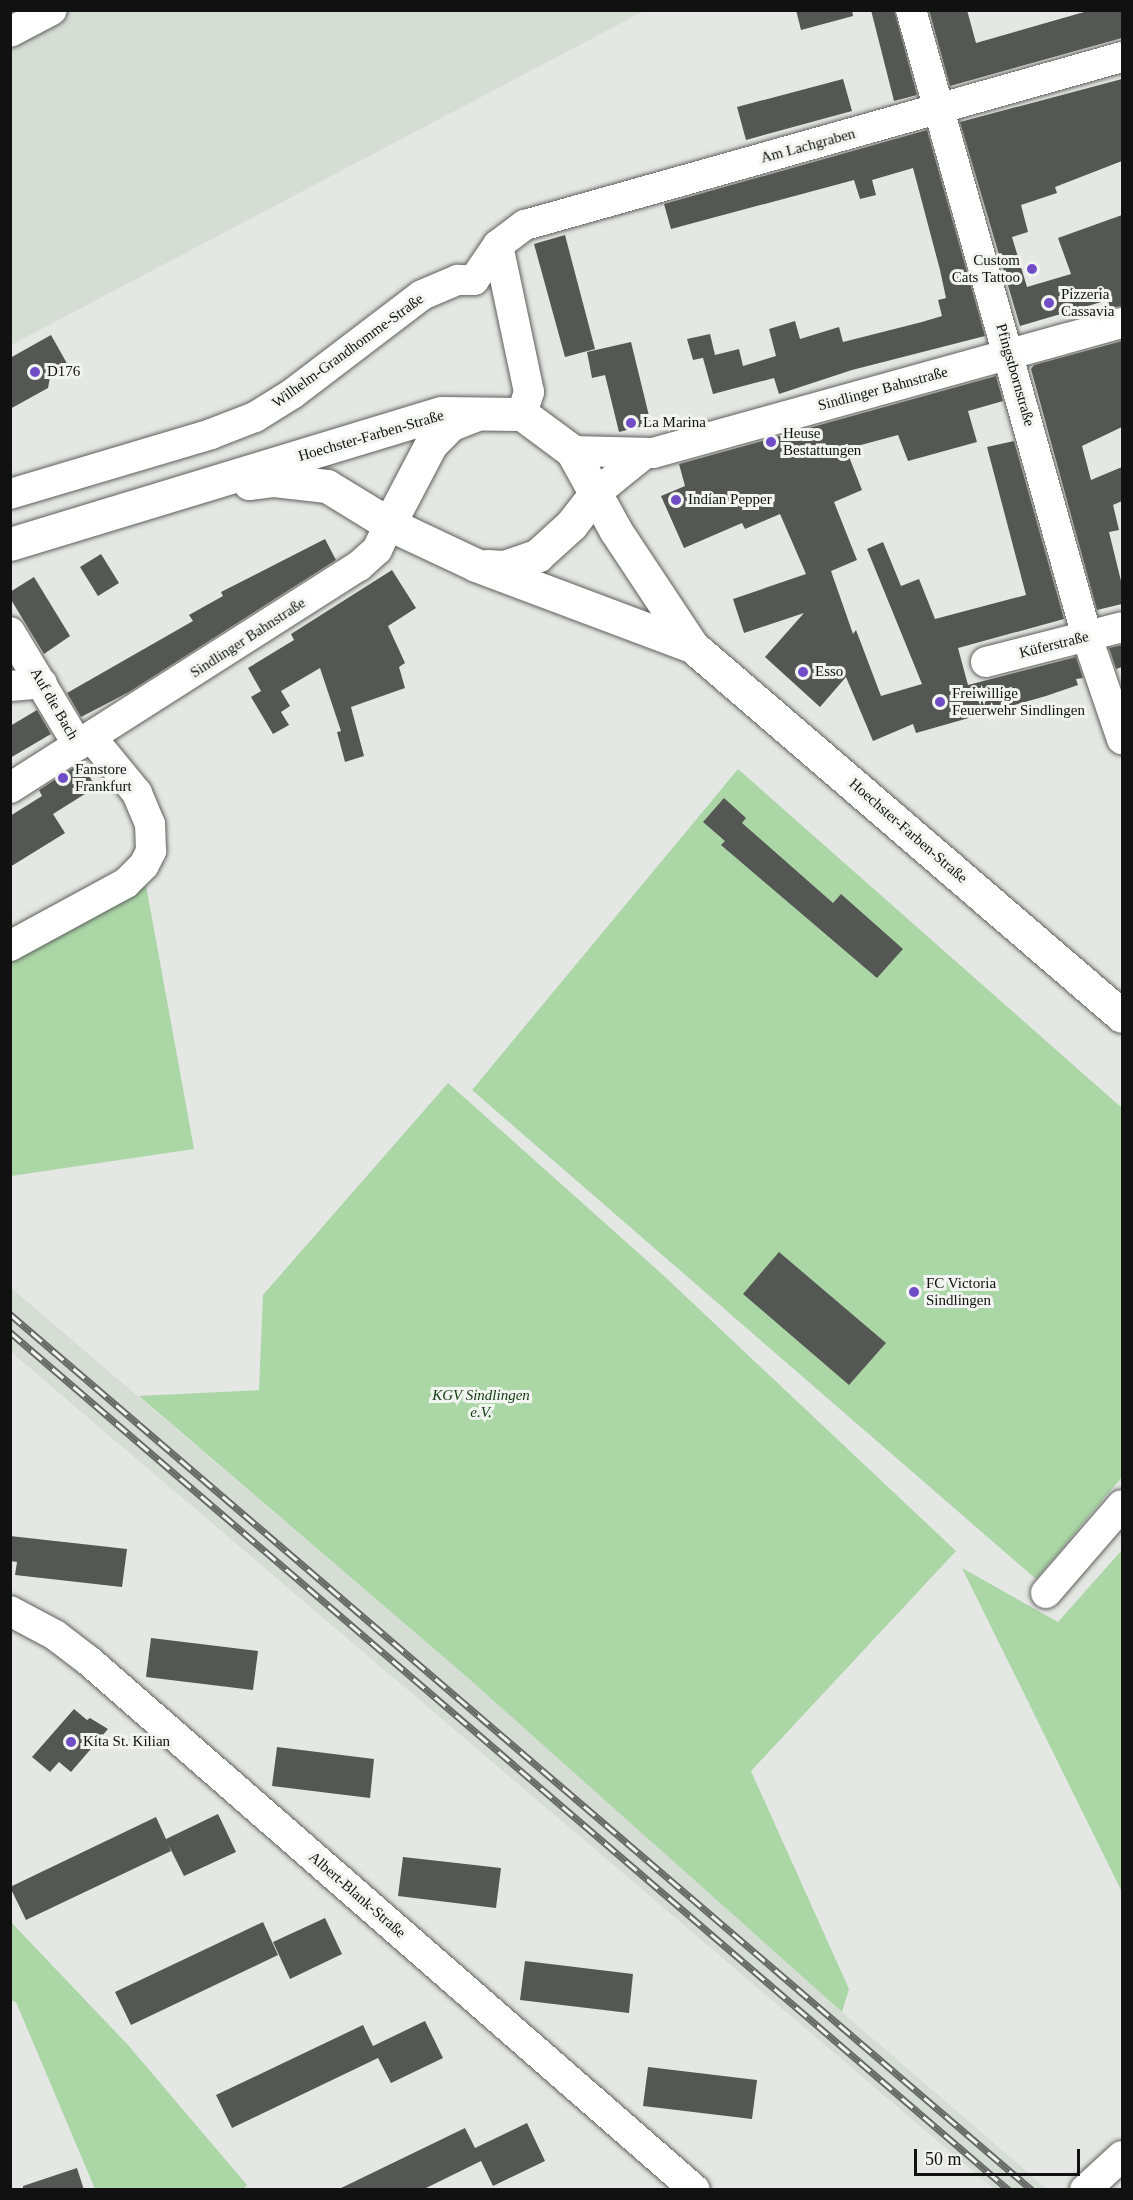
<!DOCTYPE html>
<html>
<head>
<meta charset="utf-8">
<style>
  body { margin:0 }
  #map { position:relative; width:1133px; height:2200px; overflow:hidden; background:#e4e7e4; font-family:"Times New Roman",serif }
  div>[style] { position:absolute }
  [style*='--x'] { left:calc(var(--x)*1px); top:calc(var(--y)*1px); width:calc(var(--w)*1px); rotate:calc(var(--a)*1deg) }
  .built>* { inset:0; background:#d5ddd4 }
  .green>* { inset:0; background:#abd7a6 }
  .building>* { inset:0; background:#555755 }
  .roads { filter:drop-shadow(0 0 2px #5d5f5d) drop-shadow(0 0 2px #5d5f5d) }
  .minor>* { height:30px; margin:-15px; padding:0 15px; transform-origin:15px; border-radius:15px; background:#fff }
  .major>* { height:33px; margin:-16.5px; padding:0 16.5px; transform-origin:16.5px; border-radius:16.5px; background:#fff }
  .rail>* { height:7px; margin-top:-3.5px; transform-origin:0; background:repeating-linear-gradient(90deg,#f2f4f1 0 14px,#686a68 0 28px); box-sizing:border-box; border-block:2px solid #686a68 }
  .dots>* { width:16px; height:16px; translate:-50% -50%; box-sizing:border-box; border:3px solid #f2f4f1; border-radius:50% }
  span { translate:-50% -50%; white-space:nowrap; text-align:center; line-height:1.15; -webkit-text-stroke:6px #f2f4f1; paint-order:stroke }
  .street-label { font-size:15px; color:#101110 }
  .poi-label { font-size:15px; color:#101110 }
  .right { translate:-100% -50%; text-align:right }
  .left { translate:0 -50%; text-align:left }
  .park-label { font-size:15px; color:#0d3b0c; font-style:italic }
  .frame { position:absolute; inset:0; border:12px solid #101110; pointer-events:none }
  .scale { position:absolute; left:914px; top:2149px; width:166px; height:27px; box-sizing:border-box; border:3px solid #101110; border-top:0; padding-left:8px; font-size:18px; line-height:21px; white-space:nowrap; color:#101110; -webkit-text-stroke:4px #f2f4f1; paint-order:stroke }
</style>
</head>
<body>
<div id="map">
  <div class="built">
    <i style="clip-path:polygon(11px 11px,644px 11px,11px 345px)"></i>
    <i style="clip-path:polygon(10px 1287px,468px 1678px,842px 2012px,1047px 2189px,994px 2189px,11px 1352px)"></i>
  </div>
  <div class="green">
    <i style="clip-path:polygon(738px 769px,1122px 1108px,1122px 1477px,1036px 1579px,472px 1090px)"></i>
    <i style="clip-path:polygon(145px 880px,194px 1149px,11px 1176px,10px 961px)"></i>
    <i style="clip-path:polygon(448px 1083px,663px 1275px,956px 1551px,751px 1771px,849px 1989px,842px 2012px,468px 1678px,139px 1396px,259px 1390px,263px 1295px)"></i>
    <i style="clip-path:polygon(1122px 1550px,1122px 1892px,962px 1568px,1058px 1622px)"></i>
    <i style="clip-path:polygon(10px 1921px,128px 2045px,247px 2185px,242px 2190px,95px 2189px,16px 2002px,11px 2000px)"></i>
  </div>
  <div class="building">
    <i style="clip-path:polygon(796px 10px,852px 10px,853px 16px,801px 30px)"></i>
    <i style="clip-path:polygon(871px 10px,894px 10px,917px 95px,894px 101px)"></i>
    <i style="clip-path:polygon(929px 10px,967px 10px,976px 43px,1091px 10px,1122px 10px,1122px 38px,950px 86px)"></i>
    <i style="clip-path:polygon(843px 79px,852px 111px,746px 140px,737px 107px)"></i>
    <i style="clip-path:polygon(1122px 79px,1122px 161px,1055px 187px,1057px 193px,1021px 205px,1028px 232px,1012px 237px,1027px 287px,1071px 274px,1058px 238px,1122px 215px,1122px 306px,1110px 308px,1108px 300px,1020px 326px,960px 122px)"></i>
    <i style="clip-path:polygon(927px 130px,985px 336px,852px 370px,779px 394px,774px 378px,713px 394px,703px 358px,707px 357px,693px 360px,687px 339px,710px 334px,715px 355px,739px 349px,743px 366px,776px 356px,769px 329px,795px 321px,800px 339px,839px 327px,843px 342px,922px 322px,942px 316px,938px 300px,946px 298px,940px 270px,913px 168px,872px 180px,876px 195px,860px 199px,854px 180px,671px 229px,664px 204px)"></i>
    <i style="clip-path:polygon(565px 235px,595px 349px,565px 357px,534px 244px)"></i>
    <i style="clip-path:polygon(51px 335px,69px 367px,50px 377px,48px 388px,10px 409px,10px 358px)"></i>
    <i style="clip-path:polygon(1122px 341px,1122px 427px,1082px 446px,1091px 480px,1122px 467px,1122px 501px,1113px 505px,1119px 530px,1109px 532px,1122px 585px,1122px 604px,1097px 610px,1031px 369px,1034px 365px)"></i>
    <i style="clip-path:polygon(631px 342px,651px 424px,619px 432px,605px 375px,592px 378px,587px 352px)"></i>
    <i style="clip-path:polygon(996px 376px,1003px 401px,968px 411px,977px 442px,908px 461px,898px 435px,846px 449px,862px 490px,834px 502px,857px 560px,831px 571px,853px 634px,856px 630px,881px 696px,922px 684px,867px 549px,883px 542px,901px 586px,919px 579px,935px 619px,1026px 595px,987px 447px,1014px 441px,1064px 619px,958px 648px,968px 685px,1076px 657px,1083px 678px,1076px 679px,1078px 685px,1046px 696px,916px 733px,913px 724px,873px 741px,846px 677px,820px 707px,765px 657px,804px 613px,744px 633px,733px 599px,806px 574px,780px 514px,745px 529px,742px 523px,684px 548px,661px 496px,685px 486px,679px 464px)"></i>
    <i style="clip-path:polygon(325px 539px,336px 560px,129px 692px,81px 717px,67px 693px,193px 621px,189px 615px,223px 596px,221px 592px)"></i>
    <i style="clip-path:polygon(101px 554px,119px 583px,98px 596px,80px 567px)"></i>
    <i style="clip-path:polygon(392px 570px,416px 608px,388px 626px,405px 663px,399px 667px,405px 688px,351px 707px,364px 756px,345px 762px,337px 732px,341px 731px,320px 668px,281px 691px,290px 706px,281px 712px,289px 725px,273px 734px,251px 697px,261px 691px,248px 668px,294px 640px,291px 634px)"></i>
    <i style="clip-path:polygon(34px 577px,70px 636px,44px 654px,10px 598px,10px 592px)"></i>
    <i style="clip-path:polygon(1122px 645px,1122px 667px,1116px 669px,1109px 648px)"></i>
    <i style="clip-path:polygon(37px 710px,51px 734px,10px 758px,10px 726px)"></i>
    <i style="clip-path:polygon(81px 763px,96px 787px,53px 814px,65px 833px,10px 867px,10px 816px,42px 796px,39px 790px)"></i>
    <i style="clip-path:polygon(724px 798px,746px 818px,742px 823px,833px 903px,841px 894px,903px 949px,877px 978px,721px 845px,725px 841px,703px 822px)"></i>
    <i style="clip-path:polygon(779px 1252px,886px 1343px,849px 1385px,743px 1294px)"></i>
    <i style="clip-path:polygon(10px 1536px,127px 1549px,122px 1587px,15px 1575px,17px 1562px,10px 1561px)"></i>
    <i style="clip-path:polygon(151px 1638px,258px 1651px,253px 1690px,146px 1677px)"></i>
    <i style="clip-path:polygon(74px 1709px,87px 1720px,90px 1718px,108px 1729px,71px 1772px,59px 1762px,50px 1772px,32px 1757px)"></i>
    <i style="clip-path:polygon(277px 1747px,374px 1759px,370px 1798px,272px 1786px)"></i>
    <i style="clip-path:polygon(218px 1814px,236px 1852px,184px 1876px,168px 1844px,171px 1851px,26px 1920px,10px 1887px,156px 1817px,166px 1839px)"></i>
    <i style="clip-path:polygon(403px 1857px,501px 1868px,496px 1908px,398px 1896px)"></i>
    <i style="clip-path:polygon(325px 1918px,342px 1954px,290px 1979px,273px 1942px)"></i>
    <i style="clip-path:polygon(263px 1922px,278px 1955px,131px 2025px,115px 1992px)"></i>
    <i style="clip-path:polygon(525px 1961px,633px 1974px,629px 2013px,520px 2000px)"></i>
    <i style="clip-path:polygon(425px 2021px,443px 2058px,391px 2083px,378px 2058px,232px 2128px,216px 2095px,363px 2025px,373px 2046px)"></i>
    <i style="clip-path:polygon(648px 2067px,757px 2080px,752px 2119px,643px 2106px)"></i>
    <i style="clip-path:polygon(527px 2123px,545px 2161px,493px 2186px,481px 2161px,422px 2190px,337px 2190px,465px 2128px,475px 2148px)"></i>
    <i style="clip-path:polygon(77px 2168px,84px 2190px,23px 2190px,23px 2186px)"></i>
  </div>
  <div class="roads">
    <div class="minor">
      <i style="--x:911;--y:10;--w:651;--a:74.32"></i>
      <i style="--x:1087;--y:637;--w:108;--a:71.1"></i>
      <i style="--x:10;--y:32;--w:47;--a:-27.6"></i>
      <i style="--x:498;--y:245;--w:150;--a:78.1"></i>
      <i style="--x:529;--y:392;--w:23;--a:108"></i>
      <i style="--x:572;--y:451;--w:81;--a:1.4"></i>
      <i style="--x:653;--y:453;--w:487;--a:-15.5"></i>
      <i style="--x:596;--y:493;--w:60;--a:-39"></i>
      <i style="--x:10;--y:494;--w:210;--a:-16.6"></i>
      <i style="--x:211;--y:434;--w:47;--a:-21.1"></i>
      <i style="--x:255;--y:417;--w:44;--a:-31.9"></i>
      <i style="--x:292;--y:394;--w:163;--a:-37.3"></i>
      <i style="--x:422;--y:295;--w:39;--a:-23"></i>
      <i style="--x:458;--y:280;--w:16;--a:0"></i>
      <i style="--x:474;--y:280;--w:42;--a:-55.6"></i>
      <i style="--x:498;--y:245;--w:34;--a:-37"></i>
      <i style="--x:525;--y:225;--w:620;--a:-15.72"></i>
      <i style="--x:10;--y:632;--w:132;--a:59"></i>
      <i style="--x:986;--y:662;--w:140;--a:-14.4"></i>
      <i style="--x:10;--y:686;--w:32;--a:-5"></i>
      <i style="--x:10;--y:788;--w:414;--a:-32.5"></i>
      <i style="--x:359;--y:566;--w:24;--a:-42"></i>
      <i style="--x:377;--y:550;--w:29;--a:-65"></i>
      <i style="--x:10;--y:946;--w:132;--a:-28.5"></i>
      <i style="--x:126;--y:883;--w:25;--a:-45"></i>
      <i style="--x:144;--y:865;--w:16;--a:-63"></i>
      <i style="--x:151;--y:851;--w:27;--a:-92"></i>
      <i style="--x:150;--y:824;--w:34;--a:-113"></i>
      <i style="--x:137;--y:793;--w:72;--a:-129.4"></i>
      <i style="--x:1046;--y:1593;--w:116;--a:-49.2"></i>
      <i style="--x:10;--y:1611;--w:51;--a:28.1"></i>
      <i style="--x:55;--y:1635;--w:43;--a:37.4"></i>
      <i style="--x:89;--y:1661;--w:804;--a:41.12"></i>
      <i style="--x:1085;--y:2190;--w:50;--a:-42.6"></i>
    </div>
    <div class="major">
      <i style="--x:249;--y:483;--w:25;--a:-7"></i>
      <i style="--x:274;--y:480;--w:53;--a:6.5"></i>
      <i style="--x:327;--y:486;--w:73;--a:31.5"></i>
      <i style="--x:389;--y:524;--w:96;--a:25.2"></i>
      <i style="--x:476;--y:565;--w:231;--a:20.6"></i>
      <i style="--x:389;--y:524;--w:90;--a:-62.3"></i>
      <i style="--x:431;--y:444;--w:28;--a:-45"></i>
      <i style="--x:451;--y:424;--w:25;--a:-21"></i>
      <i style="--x:10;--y:544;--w:451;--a:-16.9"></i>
      <i style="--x:442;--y:413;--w:80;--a:0.7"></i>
      <i style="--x:522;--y:414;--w:62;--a:36.5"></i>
      <i style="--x:572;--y:451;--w:91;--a:61.2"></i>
      <i style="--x:616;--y:531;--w:138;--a:56.5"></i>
      <i style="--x:692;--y:646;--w:567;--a:40.71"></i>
      <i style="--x:487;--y:566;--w:17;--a:3"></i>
      <i style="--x:504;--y:567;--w:36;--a:-19"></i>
      <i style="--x:538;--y:555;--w:45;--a:-42.3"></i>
      <i style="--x:571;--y:525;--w:41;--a:-52"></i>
    </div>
  </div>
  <div class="rail">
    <i style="--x:10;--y:1314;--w:1346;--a:40.6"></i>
    <i style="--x:10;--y:1332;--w:1317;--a:40.66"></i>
  </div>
  <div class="dots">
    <i style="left:1032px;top:269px;background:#704dc6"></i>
    <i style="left:1049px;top:303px;background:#704dc6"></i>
    <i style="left:35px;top:372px;background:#704dc6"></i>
    <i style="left:631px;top:423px;background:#704dc6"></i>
    <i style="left:771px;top:442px;background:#704dc6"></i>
    <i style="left:676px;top:500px;background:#704dc6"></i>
    <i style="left:803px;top:672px;background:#704dc6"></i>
    <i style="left:940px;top:702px;background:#704dc6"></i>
    <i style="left:63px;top:778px;background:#704dc6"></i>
    <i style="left:914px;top:1292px;background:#704dc6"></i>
    <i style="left:71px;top:1742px;background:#704dc6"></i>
  </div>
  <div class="street-label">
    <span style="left:808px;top:146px;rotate:-15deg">Am Lachgraben</span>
    <span style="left:348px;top:351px;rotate:-36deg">Wilhelm-Grandhomme-Straße</span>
    <span style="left:1015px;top:375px;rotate:74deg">Pfingstbornstraße</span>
    <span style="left:883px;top:389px;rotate:-15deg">Sindlinger Bahnstraße</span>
    <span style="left:371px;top:436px;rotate:-16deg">Hoechster-Farben-Straße</span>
    <span style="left:248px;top:638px;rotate:-33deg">Sindlinger Bahnstraße</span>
    <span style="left:1054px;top:645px;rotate:-14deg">Küferstraße</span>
    <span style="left:54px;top:704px;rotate:60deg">Auf die Bach</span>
    <span style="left:908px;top:831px;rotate:41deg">Hoechster-Farben-Straße</span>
    <span style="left:357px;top:1895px;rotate:41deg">Albert-Blank-Straße</span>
  </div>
  <div class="poi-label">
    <span class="right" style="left:1020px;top:269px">Custom<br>Cats Tattoo</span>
    <span class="left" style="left:1061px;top:303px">Pizzeria<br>Cassavia</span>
    <span class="left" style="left:47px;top:372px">D176</span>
    <span class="left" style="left:643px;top:423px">La Marina</span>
    <span class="left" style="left:783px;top:442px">Heuse<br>Bestattungen</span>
    <span class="left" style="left:688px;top:500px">Indian Pepper</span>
    <span class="left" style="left:815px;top:672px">Esso</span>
    <span class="left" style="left:952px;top:702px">Freiwillige<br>Feuerwehr Sindlingen</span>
    <span class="left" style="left:75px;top:778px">Fanstore<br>Frankfurt</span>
    <span class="left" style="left:926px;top:1292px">FC Victoria<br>Sindlingen</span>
    <span class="left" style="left:83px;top:1742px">Kita St. Kilian</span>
  </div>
  <div class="park-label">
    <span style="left:481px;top:1404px">KGV Sindlingen<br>e.V.</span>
  </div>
  <div class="frame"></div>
  <div class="scale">50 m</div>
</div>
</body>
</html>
